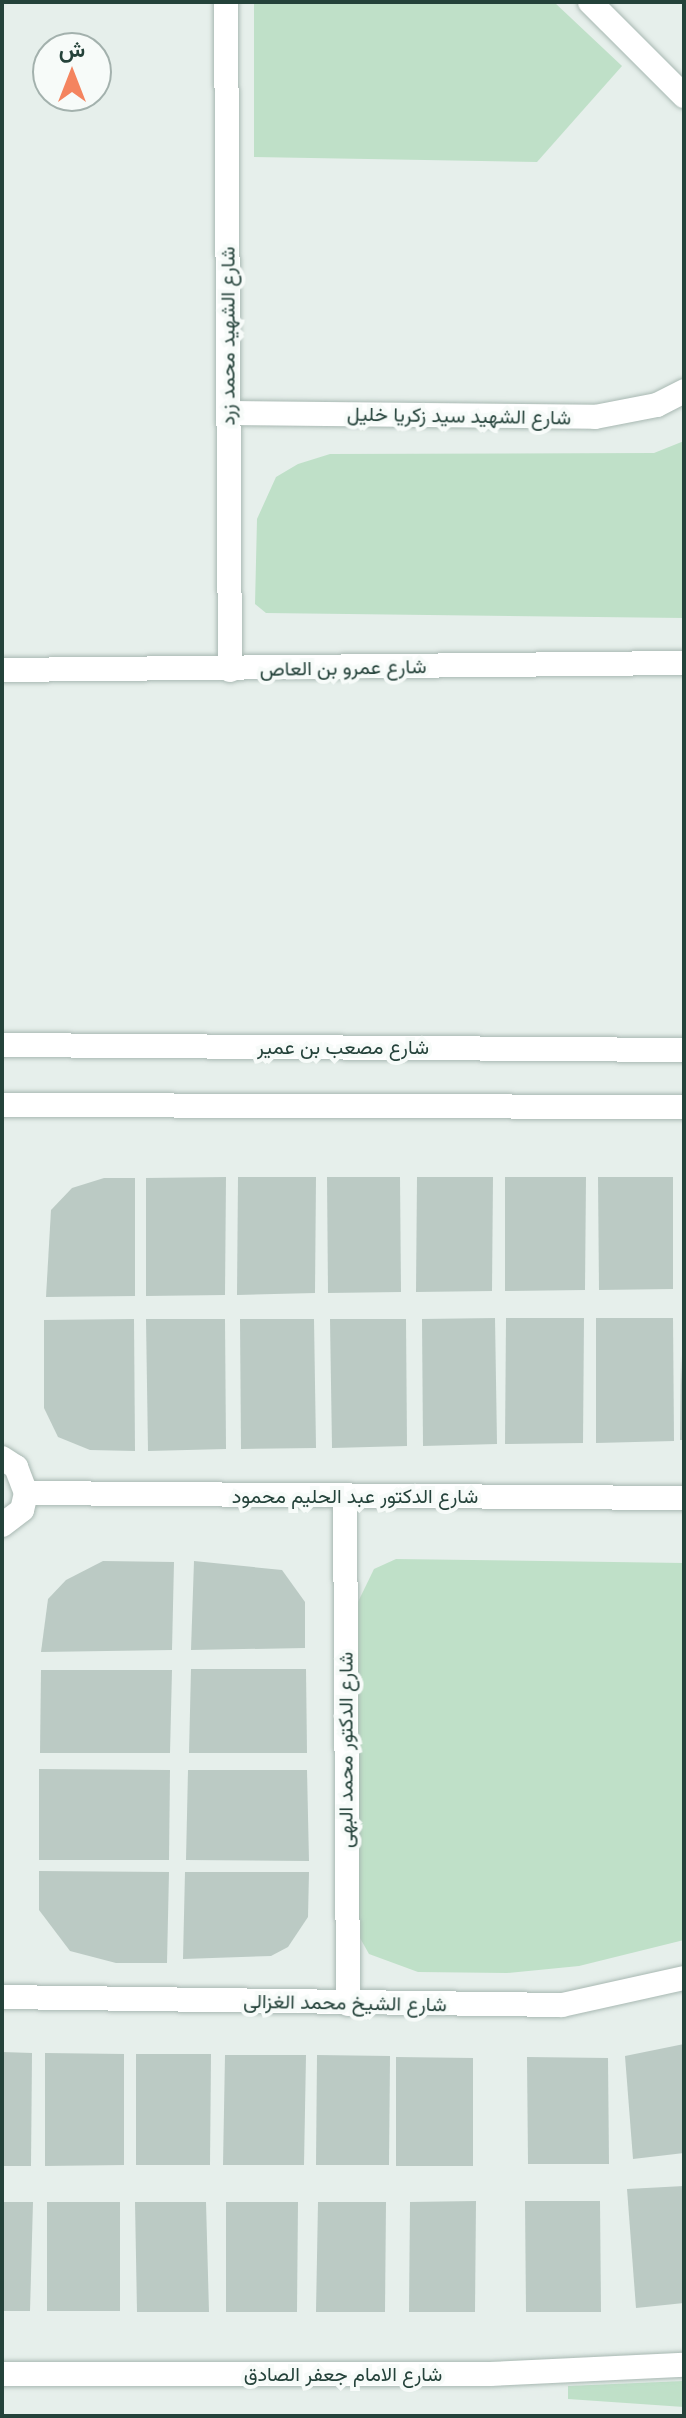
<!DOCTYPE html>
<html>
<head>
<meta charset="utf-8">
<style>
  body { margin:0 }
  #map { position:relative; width:686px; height:2418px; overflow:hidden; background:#e6efeb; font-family:"Fira Sans",Vazirmatn,sans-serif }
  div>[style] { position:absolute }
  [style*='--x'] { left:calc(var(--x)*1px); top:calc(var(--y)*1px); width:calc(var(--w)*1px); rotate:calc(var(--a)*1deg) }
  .green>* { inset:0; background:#bfe0c8 }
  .building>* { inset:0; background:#bbcac4 }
  .roads { filter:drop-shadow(0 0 2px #a8b8b2) drop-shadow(0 0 2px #a8b8b2) }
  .minor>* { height:24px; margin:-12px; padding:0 12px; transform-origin:12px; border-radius:12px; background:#fff }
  span { translate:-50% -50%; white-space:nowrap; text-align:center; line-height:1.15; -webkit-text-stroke:8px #f7fbf9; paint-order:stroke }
  .street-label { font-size:20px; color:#24423a }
  .frame { position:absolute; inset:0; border:4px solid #24423a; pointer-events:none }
  .north { position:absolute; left:32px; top:32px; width:80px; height:80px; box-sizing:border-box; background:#f7fbf9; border:2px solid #a3b1ad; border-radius:50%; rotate:0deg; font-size:22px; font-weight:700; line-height:32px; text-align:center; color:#24423a }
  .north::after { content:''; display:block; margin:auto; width:28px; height:36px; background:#f4845f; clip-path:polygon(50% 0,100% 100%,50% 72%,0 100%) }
</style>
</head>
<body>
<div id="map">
  <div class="green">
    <i style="clip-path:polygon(254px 2px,554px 2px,622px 66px,537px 162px,254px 157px)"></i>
    <i style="clip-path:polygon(684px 441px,684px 618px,266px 613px,255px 604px,257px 519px,276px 477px,298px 464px,330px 454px,654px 453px)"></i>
    <i style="clip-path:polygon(396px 1559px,684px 1563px,684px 1940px,579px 1966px,507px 1973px,418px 1972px,369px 1954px,356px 1931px,357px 1604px,374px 1569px)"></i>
    <i style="clip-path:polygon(684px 2381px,684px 2407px,568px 2399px,568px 2386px)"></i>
  </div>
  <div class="building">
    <i style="clip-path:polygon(226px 1177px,225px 1295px,146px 1296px,146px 1178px)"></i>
    <i style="clip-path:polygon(238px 1177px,316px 1177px,315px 1293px,237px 1295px)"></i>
    <i style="clip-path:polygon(327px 1177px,400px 1177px,401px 1292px,328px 1293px)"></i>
    <i style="clip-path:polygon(417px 1177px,493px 1177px,492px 1291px,416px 1292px)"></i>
    <i style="clip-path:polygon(505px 1177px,586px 1177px,585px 1290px,505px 1291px)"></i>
    <i style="clip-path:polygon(598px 1177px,673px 1177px,673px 1289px,599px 1290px)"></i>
    <i style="clip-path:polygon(104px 1178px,135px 1178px,135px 1296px,46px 1297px,51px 1210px,72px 1188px)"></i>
    <i style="clip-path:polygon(495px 1318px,497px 1444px,423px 1446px,422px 1319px)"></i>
    <i style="clip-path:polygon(506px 1318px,584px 1318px,583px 1443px,505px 1444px)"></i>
    <i style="clip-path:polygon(596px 1318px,673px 1318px,674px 1441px,596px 1443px)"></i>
    <i style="clip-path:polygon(134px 1319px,135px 1451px,90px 1450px,58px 1437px,44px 1408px,44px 1320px)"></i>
    <i style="clip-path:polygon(146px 1319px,225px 1319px,226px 1449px,148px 1451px)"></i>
    <i style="clip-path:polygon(240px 1319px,314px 1319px,316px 1448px,241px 1449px)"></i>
    <i style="clip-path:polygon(330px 1319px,406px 1319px,407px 1446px,332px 1448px)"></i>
    <i style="clip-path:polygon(681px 1355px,684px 1440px,680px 1440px)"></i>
    <i style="clip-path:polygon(103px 1561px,174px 1562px,172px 1650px,41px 1652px,48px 1599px,66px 1580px)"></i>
    <i style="clip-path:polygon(194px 1561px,282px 1570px,305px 1602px,305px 1648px,191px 1650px)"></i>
    <i style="clip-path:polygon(191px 1669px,306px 1669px,307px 1753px,189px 1753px)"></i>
    <i style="clip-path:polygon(41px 1670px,172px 1670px,170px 1753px,40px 1753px)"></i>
    <i style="clip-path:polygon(39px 1769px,170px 1770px,169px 1860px,39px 1860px)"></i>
    <i style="clip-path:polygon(188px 1770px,307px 1770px,309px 1861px,186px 1860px)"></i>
    <i style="clip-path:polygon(39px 1871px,169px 1872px,167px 1963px,116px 1963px,70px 1951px,39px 1910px)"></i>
    <i style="clip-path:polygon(185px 1872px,309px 1872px,308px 1917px,288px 1947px,271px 1956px,183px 1959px)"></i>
    <i style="clip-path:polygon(684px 2044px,684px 2153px,633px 2159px,625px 2056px)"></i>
    <i style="clip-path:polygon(2px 2052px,32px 2053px,31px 2166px,2px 2166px)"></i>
    <i style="clip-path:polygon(45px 2053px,124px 2054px,124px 2165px,45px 2166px)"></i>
    <i style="clip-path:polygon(136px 2054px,211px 2054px,210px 2165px,136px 2165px)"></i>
    <i style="clip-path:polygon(225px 2055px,306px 2055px,304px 2165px,223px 2165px)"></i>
    <i style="clip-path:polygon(317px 2055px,390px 2056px,389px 2165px,316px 2165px)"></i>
    <i style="clip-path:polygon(396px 2057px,473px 2058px,473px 2166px,396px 2166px)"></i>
    <i style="clip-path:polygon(527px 2057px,608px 2058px,609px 2164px,528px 2164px)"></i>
    <i style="clip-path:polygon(684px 2186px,684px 2303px,636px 2308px,627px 2189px)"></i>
    <i style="clip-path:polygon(476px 2201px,475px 2312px,409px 2312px,410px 2202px)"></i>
    <i style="clip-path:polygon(525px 2201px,600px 2201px,601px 2312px,526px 2312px)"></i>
    <i style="clip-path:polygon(2px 2202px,33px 2202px,30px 2311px,2px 2311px)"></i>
    <i style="clip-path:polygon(47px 2202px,120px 2202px,120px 2311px,47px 2311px)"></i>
    <i style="clip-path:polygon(135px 2202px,206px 2202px,209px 2312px,137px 2312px)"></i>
    <i style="clip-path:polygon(226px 2202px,298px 2202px,297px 2312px,226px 2312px)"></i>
    <i style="clip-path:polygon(318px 2202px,386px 2202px,385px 2312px,316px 2312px)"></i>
  </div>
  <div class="roads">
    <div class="minor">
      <i style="--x:226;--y:2;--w:668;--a:89.66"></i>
      <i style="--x:590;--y:2;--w:133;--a:45"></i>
      <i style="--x:229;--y:413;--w:366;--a:0.6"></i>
      <i style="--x:595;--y:417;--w:63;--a:-11"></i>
      <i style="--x:657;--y:405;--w:30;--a:-27"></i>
      <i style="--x:2;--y:670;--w:682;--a:-0.59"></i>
      <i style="--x:2;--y:1045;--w:682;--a:0.42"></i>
      <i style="--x:2;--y:1105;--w:682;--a:0.17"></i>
      <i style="--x:2;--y:1458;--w:17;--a:33"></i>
      <i style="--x:16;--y:1467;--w:28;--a:69"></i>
      <i style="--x:26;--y:1493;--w:17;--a:103"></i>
      <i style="--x:22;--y:1510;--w:25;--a:143"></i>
      <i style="--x:26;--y:1493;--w:658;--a:0.44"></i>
      <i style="--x:345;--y:1496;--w:508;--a:89.66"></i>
      <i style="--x:2;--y:1997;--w:560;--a:0.82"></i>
      <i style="--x:562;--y:2005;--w:125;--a:-12.5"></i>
      <i style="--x:2;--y:2374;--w:488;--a:0"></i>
      <i style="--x:490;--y:2374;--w:194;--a:-2.7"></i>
    </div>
  </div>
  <div class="street-label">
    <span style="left:228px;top:336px;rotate:-90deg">شارع الشهيد محمد زرد</span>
    <span style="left:459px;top:416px;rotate:1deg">شارع الشهيد سيد زكريا خليل</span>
    <span style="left:343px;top:668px;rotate:-1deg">شارع عمرو بن العاص</span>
    <span style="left:343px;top:1047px">شارع مصعب بن عمير</span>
    <span style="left:355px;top:1496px">شارع الدكتور عبد الحليم محمود</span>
    <span style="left:346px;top:1750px;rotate:-90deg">شارع الدكتور محمد البهى</span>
    <span style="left:345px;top:2003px;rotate:1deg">شارع الشيخ محمد الغزالى</span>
    <span style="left:343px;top:2374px">شارع الامام جعفر الصادق</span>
  </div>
  <div class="frame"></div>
  <div class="north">ش</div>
</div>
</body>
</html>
